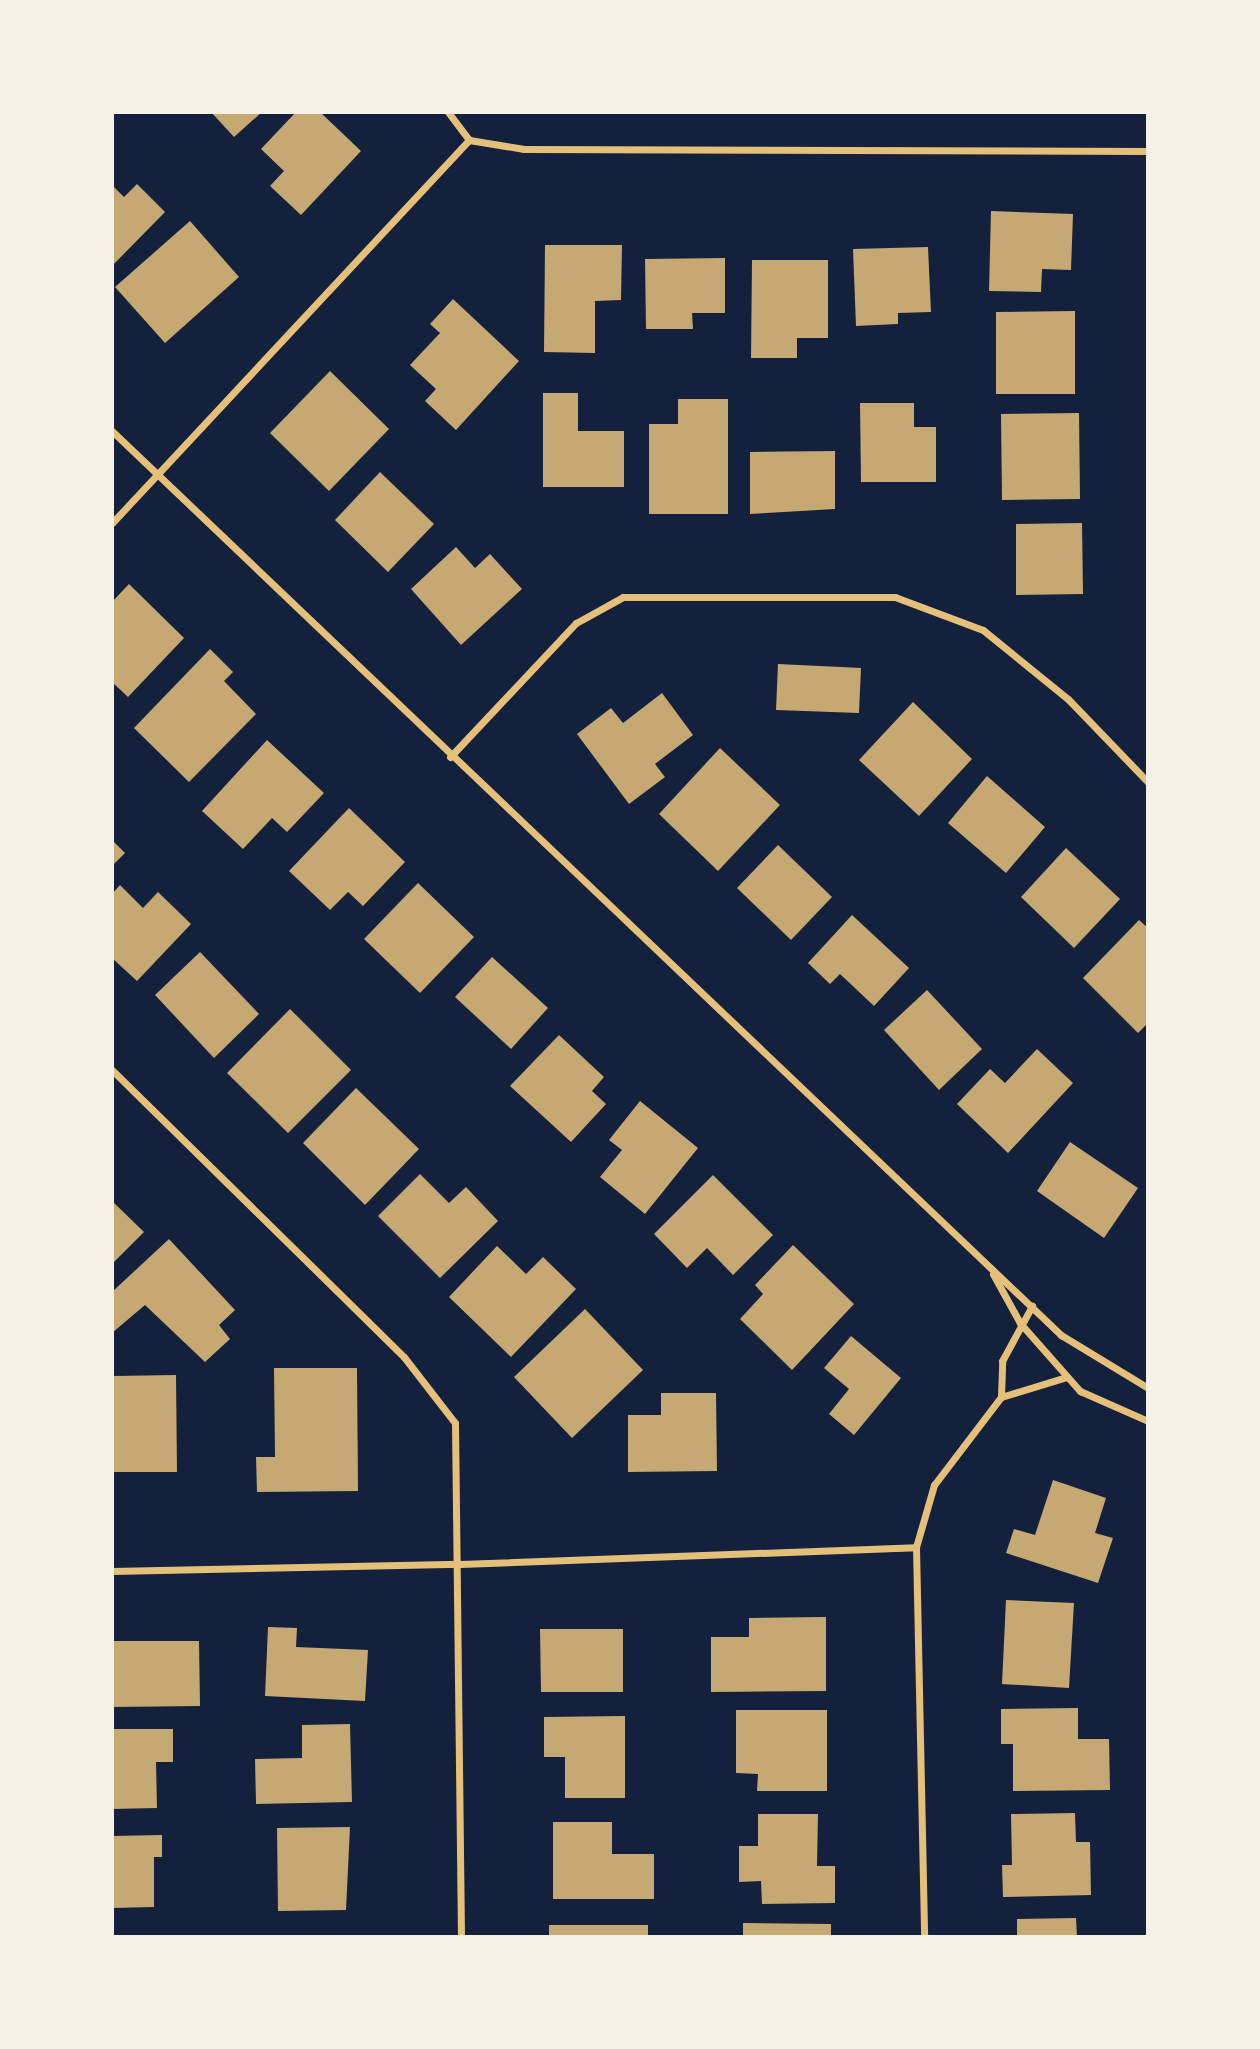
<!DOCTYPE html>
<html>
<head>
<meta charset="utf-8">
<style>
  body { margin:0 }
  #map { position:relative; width:1260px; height:2049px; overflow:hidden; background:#14213d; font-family:Karla,sans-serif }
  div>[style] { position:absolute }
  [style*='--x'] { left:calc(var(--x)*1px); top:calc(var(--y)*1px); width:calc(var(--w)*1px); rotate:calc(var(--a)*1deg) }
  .building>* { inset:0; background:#c6a872 }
  .minor>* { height:7px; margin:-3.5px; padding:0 3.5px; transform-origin:3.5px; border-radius:3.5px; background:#e5c07b }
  span { translate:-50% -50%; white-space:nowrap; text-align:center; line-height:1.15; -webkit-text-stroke:7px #f6f1e7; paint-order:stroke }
  .frame { position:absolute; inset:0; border:114px solid #f6f1e7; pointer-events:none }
</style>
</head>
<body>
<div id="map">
  <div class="building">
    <i style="clip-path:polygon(211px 112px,262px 112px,234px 137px)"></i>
    <i style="clip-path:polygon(296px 112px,320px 112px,361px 151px,301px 215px,270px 186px,284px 171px,261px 149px)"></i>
    <i style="clip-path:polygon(137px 184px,165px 212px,112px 266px,112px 185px,124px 197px)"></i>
    <i style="clip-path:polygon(991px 211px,1073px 214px,1071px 270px,1042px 269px,1041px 292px,989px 291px)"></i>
    <i style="clip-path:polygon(190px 221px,239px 277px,165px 343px,115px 287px)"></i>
    <i style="clip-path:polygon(545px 245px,622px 245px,621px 300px,595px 301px,595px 353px,544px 352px)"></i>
    <i style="clip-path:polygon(928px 247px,931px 312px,898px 313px,898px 324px,856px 326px,853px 249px)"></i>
    <i style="clip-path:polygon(725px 258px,725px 313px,692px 313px,693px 329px,646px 329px,645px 259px)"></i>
    <i style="clip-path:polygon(752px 260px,828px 260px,828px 338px,797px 338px,797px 358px,751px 358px)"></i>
    <i style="clip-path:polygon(453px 299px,519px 361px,456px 430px,425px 401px,436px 389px,410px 365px,440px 333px,430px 324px)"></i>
    <i style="clip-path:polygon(1075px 311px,1075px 394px,996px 394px,996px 312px)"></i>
    <i style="clip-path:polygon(330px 371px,389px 429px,329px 491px,270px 433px)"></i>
    <i style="clip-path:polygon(543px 393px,578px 393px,578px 431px,624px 431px,624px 487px,543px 487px)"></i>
    <i style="clip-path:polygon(678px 399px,728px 399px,728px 514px,649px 514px,649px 424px,678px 424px)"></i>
    <i style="clip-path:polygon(860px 403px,914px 403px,914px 427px,936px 427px,936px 482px,861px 482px)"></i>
    <i style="clip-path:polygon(1079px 413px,1080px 499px,1002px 500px,1001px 414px)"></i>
    <i style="clip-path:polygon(835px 451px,835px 509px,750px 514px,750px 452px)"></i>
    <i style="clip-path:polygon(380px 472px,434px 524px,388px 572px,335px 520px)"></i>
    <i style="clip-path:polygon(1082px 523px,1083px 594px,1016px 595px,1016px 524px)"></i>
    <i style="clip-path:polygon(456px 547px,475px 568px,490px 554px,522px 589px,461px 645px,411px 589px)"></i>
    <i style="clip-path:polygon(129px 584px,184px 638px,128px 697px,112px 682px,112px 602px)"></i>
    <i style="clip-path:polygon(210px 649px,233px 672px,224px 681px,256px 714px,189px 782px,134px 728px)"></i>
    <i style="clip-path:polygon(778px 664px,861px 668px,859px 713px,776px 710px)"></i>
    <i style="clip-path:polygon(662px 693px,693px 735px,655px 764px,665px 777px,629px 804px,577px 734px,611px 708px,623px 723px)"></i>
    <i style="clip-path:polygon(913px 702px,972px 759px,919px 816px,859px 760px)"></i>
    <i style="clip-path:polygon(267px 740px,324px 793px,287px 832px,272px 818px,243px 849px,202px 811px)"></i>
    <i style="clip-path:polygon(720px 748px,780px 805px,718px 871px,659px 814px)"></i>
    <i style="clip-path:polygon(987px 776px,1045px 827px,1006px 873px,948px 823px)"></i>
    <i style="clip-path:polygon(349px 808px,405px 862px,363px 906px,348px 892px,330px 910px,289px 871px)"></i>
    <i style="clip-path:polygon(112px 840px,125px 853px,112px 866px)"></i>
    <i style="clip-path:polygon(778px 845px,832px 897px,791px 940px,737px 888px)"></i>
    <i style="clip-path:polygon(1066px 848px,1120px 899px,1074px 948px,1021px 897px)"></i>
    <i style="clip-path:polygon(418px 883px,474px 937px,420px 993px,364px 939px)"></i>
    <i style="clip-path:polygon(120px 885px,143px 908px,158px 892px,191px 924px,137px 981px,112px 958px,112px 894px)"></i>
    <i style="clip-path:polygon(852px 915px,909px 968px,874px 1006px,840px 974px,830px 984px,808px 963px)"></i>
    <i style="clip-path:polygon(1139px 920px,1148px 928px,1148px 1023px,1138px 1033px,1083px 978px)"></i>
    <i style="clip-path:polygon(200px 952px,259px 1014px,214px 1058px,155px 995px)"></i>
    <i style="clip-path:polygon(492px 957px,548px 1008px,511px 1049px,455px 997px)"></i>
    <i style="clip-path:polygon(927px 990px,982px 1049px,939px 1090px,884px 1030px)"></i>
    <i style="clip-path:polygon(290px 1009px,351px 1070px,288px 1133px,227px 1073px)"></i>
    <i style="clip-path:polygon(559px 1035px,604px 1077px,592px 1091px,606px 1104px,571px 1142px,510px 1086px)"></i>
    <i style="clip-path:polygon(1037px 1049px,1073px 1083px,1008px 1153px,957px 1104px,990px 1069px,1005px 1083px)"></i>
    <i style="clip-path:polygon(356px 1088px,419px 1149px,365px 1205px,303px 1143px)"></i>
    <i style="clip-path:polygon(640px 1101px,698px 1148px,645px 1214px,600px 1177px,622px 1150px,609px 1140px)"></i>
    <i style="clip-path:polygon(1070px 1142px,1138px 1188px,1104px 1238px,1037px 1191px)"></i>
    <i style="clip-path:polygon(420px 1174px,449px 1203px,466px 1187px,498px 1221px,440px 1278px,378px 1216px)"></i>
    <i style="clip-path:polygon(713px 1175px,773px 1235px,733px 1275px,707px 1248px,687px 1268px,654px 1234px)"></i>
    <i style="clip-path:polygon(112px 1201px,144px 1232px,112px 1264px)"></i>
    <i style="clip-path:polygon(169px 1239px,235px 1310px,219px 1325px,230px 1339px,205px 1362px,145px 1305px,112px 1333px,112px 1292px)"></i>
    <i style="clip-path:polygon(793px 1245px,854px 1304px,792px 1370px,740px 1319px,763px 1294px,755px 1285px)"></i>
    <i style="clip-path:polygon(497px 1246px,526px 1274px,543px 1257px,576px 1289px,511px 1357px,449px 1297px)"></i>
    <i style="clip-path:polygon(585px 1309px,643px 1370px,572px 1438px,514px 1377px)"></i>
    <i style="clip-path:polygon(851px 1336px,901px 1378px,854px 1435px,829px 1414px,849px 1389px,824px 1368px)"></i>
    <i style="clip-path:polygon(274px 1368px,357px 1368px,358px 1491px,257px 1492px,256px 1457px,275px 1457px)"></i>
    <i style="clip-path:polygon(176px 1375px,177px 1472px,112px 1472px,112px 1376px)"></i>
    <i style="clip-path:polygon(661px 1393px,716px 1393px,717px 1471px,628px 1472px,628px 1415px,661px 1415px)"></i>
    <i style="clip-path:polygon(1053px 1480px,1106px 1498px,1095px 1533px,1113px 1538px,1098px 1583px,1006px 1553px,1014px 1529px,1035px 1535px)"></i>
    <i style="clip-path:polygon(1006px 1600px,1074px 1603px,1069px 1688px,1002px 1684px)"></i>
    <i style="clip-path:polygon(826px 1617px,826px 1691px,711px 1692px,711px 1637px,749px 1637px,749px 1618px)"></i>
    <i style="clip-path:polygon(268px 1627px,297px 1628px,296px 1647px,368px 1650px,365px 1701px,265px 1696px)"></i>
    <i style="clip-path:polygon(540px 1629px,623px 1629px,623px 1692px,541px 1692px)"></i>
    <i style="clip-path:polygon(112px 1641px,199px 1641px,200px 1706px,112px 1707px)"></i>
    <i style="clip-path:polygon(1078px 1708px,1078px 1739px,1109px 1739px,1110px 1790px,1013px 1791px,1013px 1744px,1001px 1744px,1001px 1709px)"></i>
    <i style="clip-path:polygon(736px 1710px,827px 1710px,827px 1791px,757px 1791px,758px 1774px,736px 1773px)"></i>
    <i style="clip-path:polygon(625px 1716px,625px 1798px,565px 1798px,565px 1757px,544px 1757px,544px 1717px)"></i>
    <i style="clip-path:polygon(350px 1724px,352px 1802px,256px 1804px,255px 1759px,302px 1758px,302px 1725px)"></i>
    <i style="clip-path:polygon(112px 1729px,173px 1729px,173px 1762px,156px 1762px,157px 1808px,112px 1809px)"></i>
    <i style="clip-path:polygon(1075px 1813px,1076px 1842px,1090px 1842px,1091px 1895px,1003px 1897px,1002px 1865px,1012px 1865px,1011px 1814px)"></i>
    <i style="clip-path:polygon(758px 1814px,818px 1814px,817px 1866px,835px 1866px,835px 1903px,762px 1904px,761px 1881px,739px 1882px,739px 1846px,758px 1846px)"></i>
    <i style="clip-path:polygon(553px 1822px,612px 1822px,612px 1854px,654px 1854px,654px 1899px,553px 1899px)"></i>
    <i style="clip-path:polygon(350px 1827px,346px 1910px,278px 1911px,277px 1828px)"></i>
    <i style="clip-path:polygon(162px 1835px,162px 1857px,154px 1857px,154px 1907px,112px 1908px,112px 1836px)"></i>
    <i style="clip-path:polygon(1076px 1918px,1077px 1937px,1017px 1937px,1017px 1919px)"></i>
    <i style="clip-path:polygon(743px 1923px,831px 1924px,831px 1937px,743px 1937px)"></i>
    <i style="clip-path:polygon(549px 1925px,648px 1925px,648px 1937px,549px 1937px)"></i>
  </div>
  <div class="minor">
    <i style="--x:448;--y:112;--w:35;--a:53"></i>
    <i style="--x:469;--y:140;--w:56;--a:9.3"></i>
    <i style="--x:524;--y:149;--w:624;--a:0.18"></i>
    <i style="--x:112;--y:431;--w:1311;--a:43.61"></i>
    <i style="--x:1061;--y:1335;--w:102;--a:31.3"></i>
    <i style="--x:112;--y:523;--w:524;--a:-47.01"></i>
    <i style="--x:450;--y:757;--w:184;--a:-46.8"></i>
    <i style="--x:576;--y:623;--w:54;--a:-29"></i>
    <i style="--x:623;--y:597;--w:272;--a:0"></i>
    <i style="--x:895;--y:597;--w:94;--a:20.6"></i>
    <i style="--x:983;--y:630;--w:109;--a:39.1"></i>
    <i style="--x:1068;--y:699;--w:115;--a:46.1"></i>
    <i style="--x:112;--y:1070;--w:409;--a:44.5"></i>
    <i style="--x:404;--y:1357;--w:83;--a:52.3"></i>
    <i style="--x:455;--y:1423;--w:514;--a:89.33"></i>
    <i style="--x:993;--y:1274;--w:56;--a:61.1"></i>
    <i style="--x:1020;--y:1323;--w:91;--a:48.6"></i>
    <i style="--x:1080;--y:1391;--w:74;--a:23.8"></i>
    <i style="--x:1001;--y:1397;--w:36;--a:-88"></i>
    <i style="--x:1002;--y:1361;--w:63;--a:-61.4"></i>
    <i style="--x:916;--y:1547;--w:390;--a:88.8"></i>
    <i style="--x:112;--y:1571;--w:348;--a:-1.2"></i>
    <i style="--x:460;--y:1564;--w:456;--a:-2.1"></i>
    <i style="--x:916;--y:1547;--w:65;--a:-73.8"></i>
    <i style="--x:934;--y:1485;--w:111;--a:-52.7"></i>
    <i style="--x:1001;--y:1397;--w:69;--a:-16.9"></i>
  </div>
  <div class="frame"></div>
</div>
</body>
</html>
